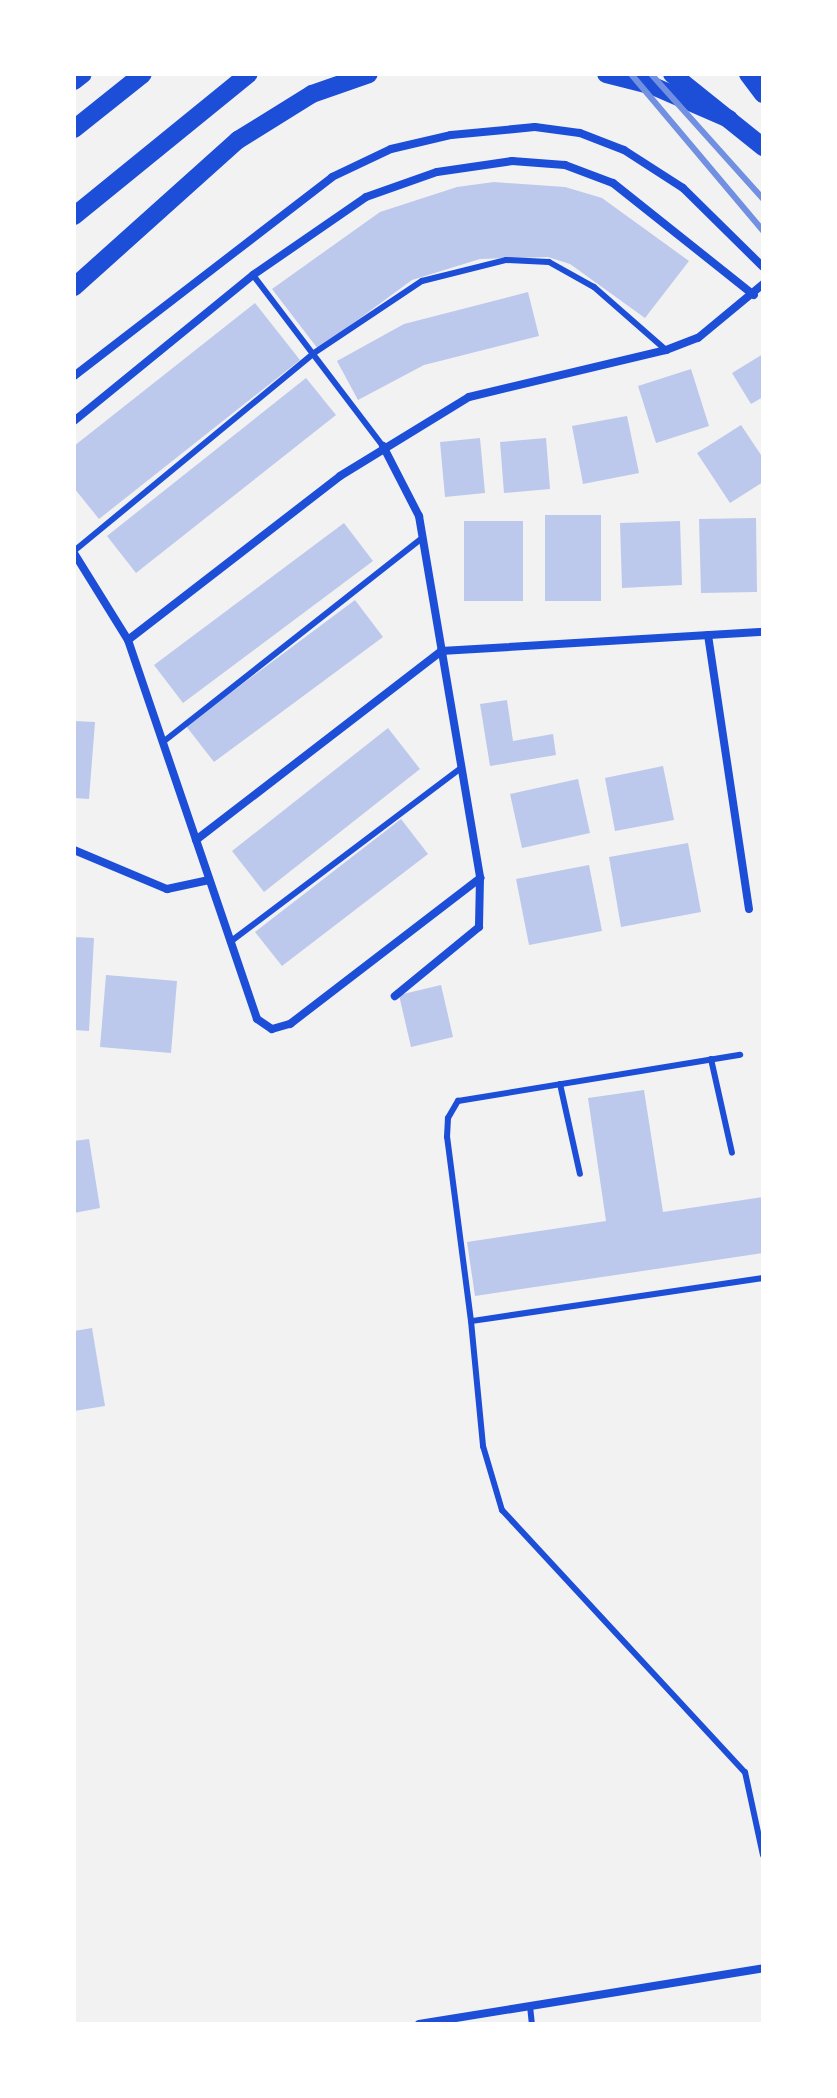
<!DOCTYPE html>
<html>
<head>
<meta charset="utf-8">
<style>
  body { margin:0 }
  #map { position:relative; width:837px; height:2098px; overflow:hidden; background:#f2f2f2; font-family:Lato,sans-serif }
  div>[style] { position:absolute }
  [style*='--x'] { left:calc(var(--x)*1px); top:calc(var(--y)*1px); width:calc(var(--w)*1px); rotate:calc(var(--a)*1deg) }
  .building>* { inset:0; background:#bdc9ec }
  .service>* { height:6px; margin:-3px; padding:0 3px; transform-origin:3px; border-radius:3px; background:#1d4ed8 }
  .minor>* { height:8px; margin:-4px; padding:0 4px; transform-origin:4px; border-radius:4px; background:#1d4ed8 }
  .trunk>* { height:18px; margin:-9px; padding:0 9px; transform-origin:9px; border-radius:9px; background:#1d4ed8 }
  .rail>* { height:6px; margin:-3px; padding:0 3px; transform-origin:3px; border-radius:3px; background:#7290e2 }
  span { translate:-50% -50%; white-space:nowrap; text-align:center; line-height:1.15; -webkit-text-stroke:8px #fff; paint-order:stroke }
  .frame { position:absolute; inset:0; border:76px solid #fff; pointer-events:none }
</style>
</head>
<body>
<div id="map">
  <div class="building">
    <i style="clip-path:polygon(494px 182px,565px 187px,602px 198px,689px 261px,645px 318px,570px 264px,548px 257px,480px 259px,412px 280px,318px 349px,272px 289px,380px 212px,457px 187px)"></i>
    <i style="clip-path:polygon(528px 292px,539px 336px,424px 365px,358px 400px,337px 361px,404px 324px)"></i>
    <i style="clip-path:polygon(255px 303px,300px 360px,99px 519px,74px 488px,74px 446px)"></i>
    <i style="clip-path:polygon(763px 354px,763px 397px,751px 404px,732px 373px)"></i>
    <i style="clip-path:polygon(691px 369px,709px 426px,656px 443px,638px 386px)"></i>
    <i style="clip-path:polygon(306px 378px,336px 415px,136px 573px,107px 536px)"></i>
    <i style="clip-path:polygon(627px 416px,639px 473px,583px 484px,572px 426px)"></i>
    <i style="clip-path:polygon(741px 425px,763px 458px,763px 482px,730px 503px,697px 453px)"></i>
    <i style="clip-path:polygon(480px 438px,485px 493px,445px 497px,440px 442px)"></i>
    <i style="clip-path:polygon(546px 438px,550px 489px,504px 493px,500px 442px)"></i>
    <i style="clip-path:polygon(545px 515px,601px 515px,601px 601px,545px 601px)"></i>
    <i style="clip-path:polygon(756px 518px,757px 592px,701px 593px,699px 519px)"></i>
    <i style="clip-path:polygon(464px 521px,523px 521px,523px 601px,464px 601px)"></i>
    <i style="clip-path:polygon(680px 521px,682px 585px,622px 588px,620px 523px)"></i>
    <i style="clip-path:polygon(344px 523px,373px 561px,183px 703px,154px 665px)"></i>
    <i style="clip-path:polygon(355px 600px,383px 637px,214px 762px,186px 726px)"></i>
    <i style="clip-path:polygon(507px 700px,513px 741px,553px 734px,556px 755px,490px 766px,480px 704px)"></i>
    <i style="clip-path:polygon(74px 721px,95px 722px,89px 799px,74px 798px)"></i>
    <i style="clip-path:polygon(388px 728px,420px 769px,264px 892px,232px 851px)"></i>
    <i style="clip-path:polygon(663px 766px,674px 820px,615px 831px,605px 778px)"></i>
    <i style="clip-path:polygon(578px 779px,590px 833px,522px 848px,510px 794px)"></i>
    <i style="clip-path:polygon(401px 819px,428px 854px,282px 966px,255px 932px)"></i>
    <i style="clip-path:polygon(688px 843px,701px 912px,621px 927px,609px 857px)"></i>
    <i style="clip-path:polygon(589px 865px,602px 931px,529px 945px,516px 879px)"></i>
    <i style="clip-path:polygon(74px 937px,94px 938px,89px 1031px,74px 1030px)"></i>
    <i style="clip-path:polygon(106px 975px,177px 981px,171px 1053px,100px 1047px)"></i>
    <i style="clip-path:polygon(441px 985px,453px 1037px,411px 1047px,399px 995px)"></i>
    <i style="clip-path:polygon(644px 1090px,663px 1212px,763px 1197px,763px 1253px,475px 1296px,467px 1242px,606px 1221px,588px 1098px)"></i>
    <i style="clip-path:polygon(89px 1139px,100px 1208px,74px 1213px,74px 1141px)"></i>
    <i style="clip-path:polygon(92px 1328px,105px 1406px,74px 1411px,74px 1331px)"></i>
  </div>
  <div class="service">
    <i style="--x:253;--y:275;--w:215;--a:52.8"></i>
    <i style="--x:74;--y:551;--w:311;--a:-39.5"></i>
    <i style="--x:314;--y:353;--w:130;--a:-33.7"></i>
    <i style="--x:422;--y:281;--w:87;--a:-14"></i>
    <i style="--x:506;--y:260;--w:43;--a:2.7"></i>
    <i style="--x:549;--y:262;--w:51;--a:29.1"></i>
    <i style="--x:594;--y:287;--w:96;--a:41.2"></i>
    <i style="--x:163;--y:742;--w:330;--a:-38.2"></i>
    <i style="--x:230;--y:942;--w:289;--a:-37"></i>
    <i style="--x:711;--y:1059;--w:96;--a:77.4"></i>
    <i style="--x:560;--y:1084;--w:92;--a:77.5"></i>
    <i style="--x:763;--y:1278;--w:295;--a:171.6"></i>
    <i style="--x:471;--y:1321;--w:126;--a:84.5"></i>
    <i style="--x:483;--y:1446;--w:67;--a:73.5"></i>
    <i style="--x:502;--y:1510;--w:357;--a:47.2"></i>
    <i style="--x:745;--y:1772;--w:85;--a:77.8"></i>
    <i style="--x:471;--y:1321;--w:186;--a:-97.4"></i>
    <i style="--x:447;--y:1137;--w:19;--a:-87"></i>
    <i style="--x:448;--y:1118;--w:20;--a:-60"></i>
    <i style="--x:458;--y:1101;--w:286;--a:-9.3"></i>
    <i style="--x:530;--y:2006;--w:18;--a:84"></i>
  </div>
  <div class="minor">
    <i style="--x:74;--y:376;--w:326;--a:-37.6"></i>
    <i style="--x:332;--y:177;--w:65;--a:-25.4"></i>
    <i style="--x:391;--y:149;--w:62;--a:-13.1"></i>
    <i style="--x:451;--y:135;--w:84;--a:-5.4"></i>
    <i style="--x:535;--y:127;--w:45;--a:7.6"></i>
    <i style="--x:580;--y:133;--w:47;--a:21.1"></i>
    <i style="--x:624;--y:150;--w:70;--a:32.8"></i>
    <i style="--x:683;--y:188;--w:112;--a:44.6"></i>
    <i style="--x:74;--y:421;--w:231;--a:-39.2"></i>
    <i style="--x:253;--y:275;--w:137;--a:-34.6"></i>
    <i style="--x:366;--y:197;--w:75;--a:-19.4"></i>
    <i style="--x:437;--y:172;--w:76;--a:-8.3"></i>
    <i style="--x:512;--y:161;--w:53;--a:4.3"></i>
    <i style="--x:565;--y:165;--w:51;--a:20.6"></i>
    <i style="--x:613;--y:183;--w:180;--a:38.5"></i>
    <i style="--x:383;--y:446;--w:79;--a:62.8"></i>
    <i style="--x:419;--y:516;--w:367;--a:80.4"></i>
    <i style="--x:480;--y:878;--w:49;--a:91.2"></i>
    <i style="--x:479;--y:927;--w:109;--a:140.6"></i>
    <i style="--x:74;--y:553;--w:102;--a:58.2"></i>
    <i style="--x:128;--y:640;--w:400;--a:71.2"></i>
    <i style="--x:257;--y:1019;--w:18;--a:34"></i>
    <i style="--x:272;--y:1029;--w:19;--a:-16"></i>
    <i style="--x:290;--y:1024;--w:240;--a:-37.5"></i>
    <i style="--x:708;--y:635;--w:277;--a:81.5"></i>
    <i style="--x:128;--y:640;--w:268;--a:-37.7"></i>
    <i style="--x:340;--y:476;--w:151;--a:-31.5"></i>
    <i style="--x:469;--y:397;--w:203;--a:-13.4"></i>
    <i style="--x:666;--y:350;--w:34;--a:-21"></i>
    <i style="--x:698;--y:338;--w:85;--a:-39.7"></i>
    <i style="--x:196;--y:840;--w:309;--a:-37.6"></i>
    <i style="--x:441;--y:651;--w:323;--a:-3.4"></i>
    <i style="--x:74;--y:850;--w:101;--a:22.8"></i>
    <i style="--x:167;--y:889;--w:43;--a:-12.1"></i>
    <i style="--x:419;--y:2024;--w:349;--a:-9.2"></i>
  </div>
  <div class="trunk">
    <i style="--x:606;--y:74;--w:49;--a:14.3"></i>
    <i style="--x:653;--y:86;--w:83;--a:23.5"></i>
    <i style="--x:672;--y:74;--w:117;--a:38.7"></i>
    <i style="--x:748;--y:74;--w:25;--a:53"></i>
    <i style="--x:74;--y:81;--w:11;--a:-38"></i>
    <i style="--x:74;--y:129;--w:88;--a:-38.6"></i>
    <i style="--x:74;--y:216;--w:225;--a:-39.1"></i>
    <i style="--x:74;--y:287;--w:220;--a:-41.9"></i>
    <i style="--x:238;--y:140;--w:87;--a:-31.9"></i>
    <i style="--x:312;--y:94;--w:60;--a:-19.3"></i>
  </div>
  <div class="rail">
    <i style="--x:631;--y:74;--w:205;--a:49.9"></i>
    <i style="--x:651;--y:74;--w:168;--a:48.1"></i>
  </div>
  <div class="frame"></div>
</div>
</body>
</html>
